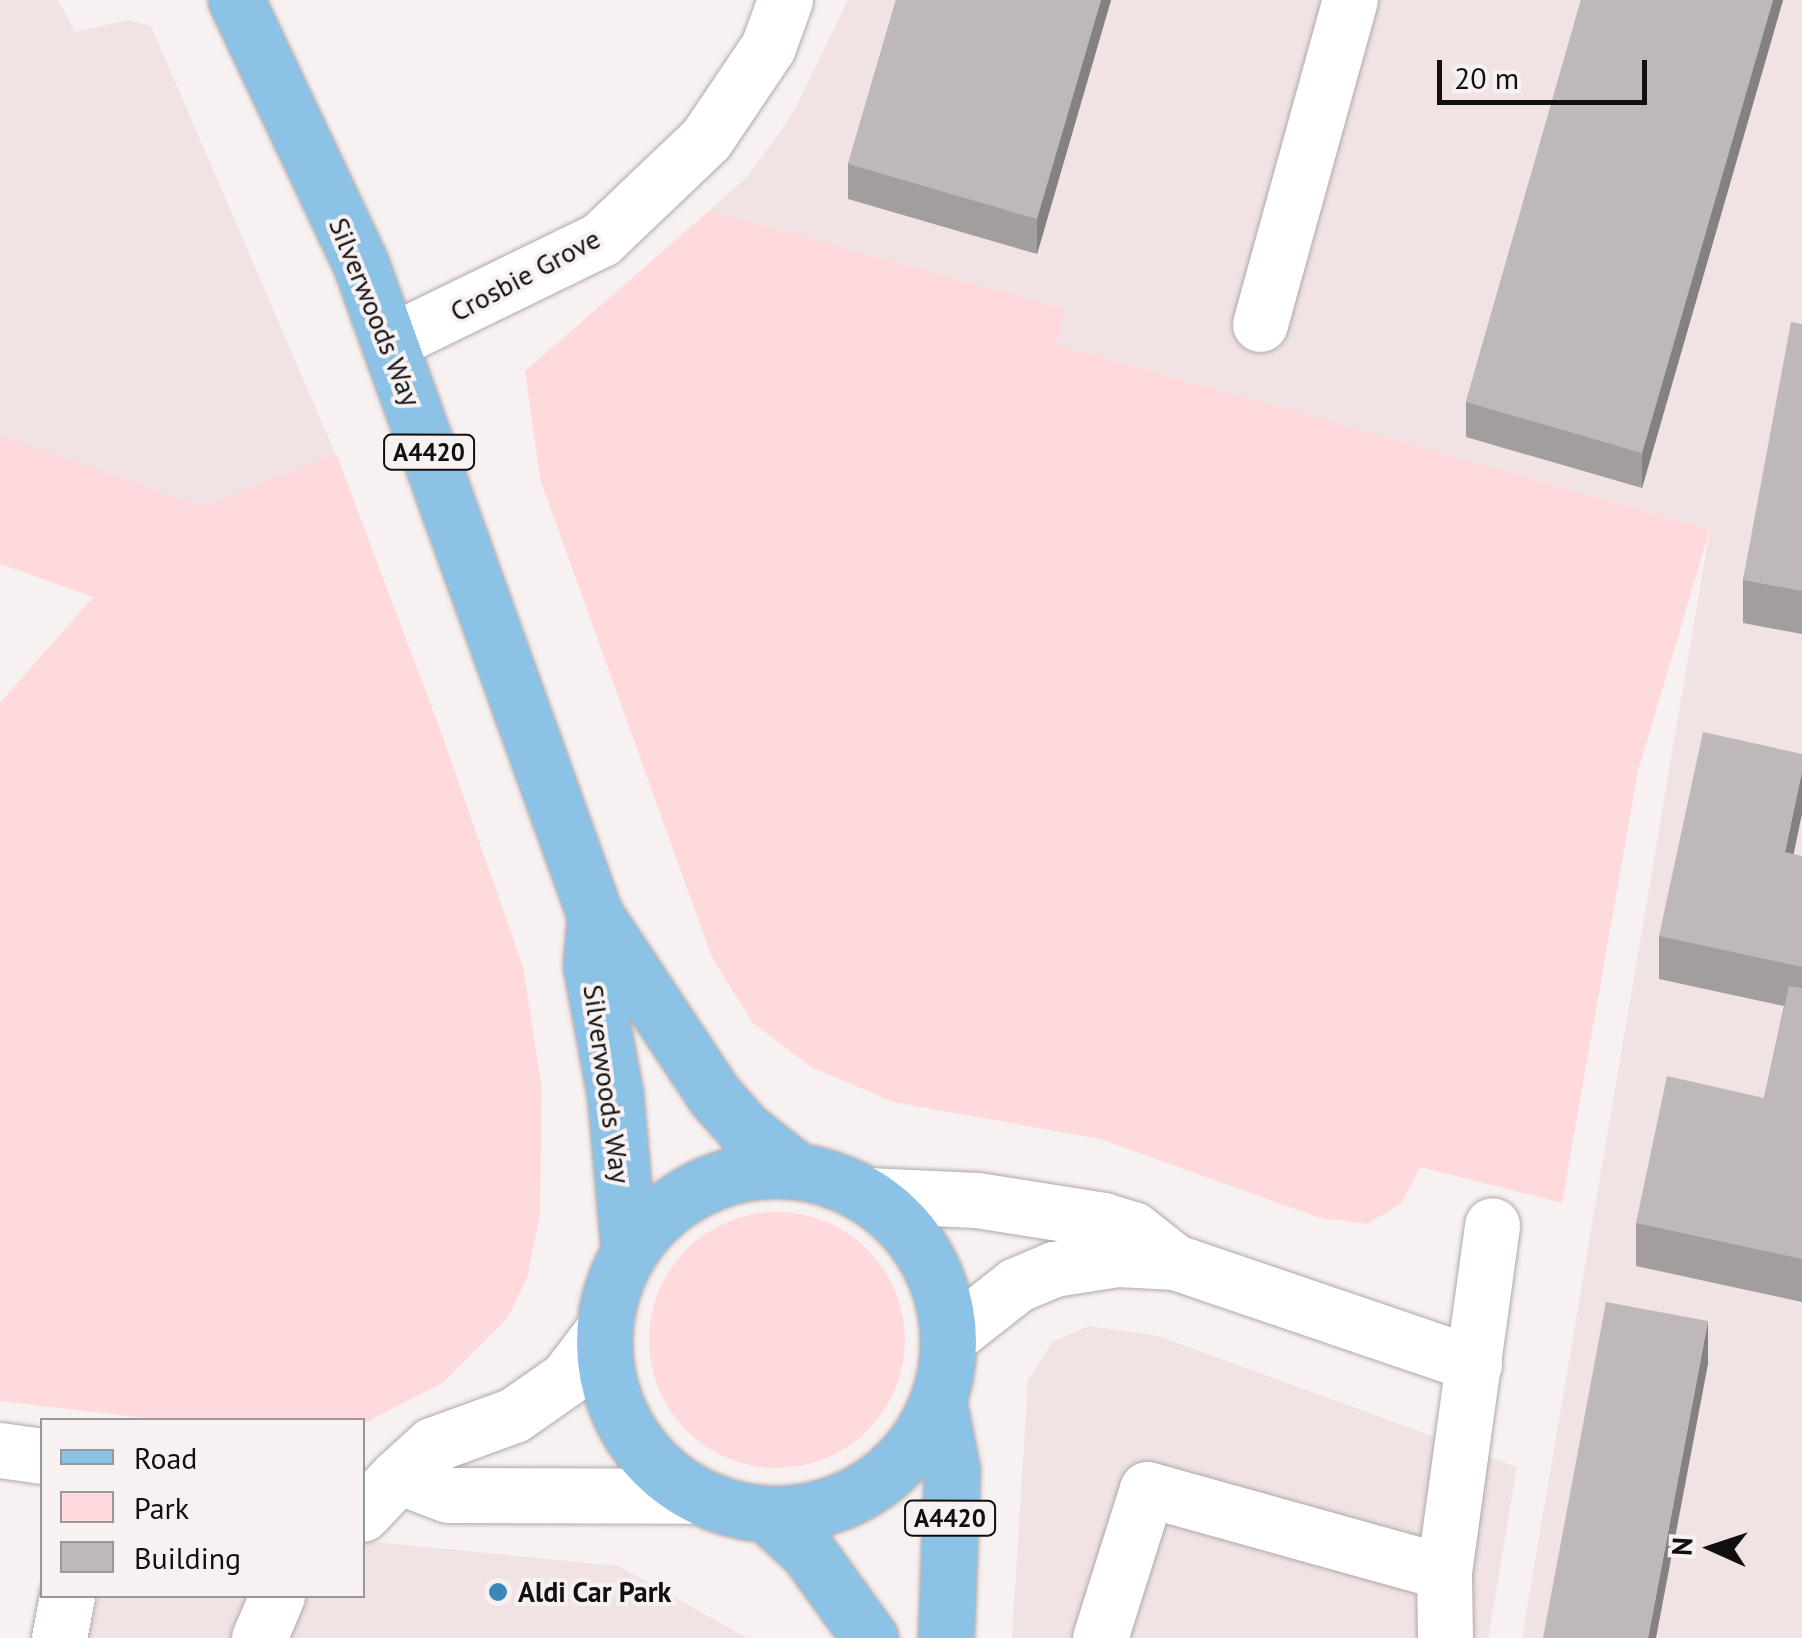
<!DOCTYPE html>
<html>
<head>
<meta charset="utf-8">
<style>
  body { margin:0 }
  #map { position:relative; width:1802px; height:1638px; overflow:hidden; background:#f8f1f1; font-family:"PT Sans",sans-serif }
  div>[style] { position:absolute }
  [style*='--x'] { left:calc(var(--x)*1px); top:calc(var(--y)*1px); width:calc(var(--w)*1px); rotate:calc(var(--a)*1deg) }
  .built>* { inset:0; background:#f1e2e3 }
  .green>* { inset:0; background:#ffdadc }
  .round { border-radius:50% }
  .roads { filter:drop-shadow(0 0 2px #afa8a9) drop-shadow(0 0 2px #afa8a9) }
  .minor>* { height:55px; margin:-27.5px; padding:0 27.5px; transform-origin:27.5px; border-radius:27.5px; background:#fff }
  .major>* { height:55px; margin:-27.5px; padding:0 27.5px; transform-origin:27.5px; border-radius:27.5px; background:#8cc2e6 }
  .major>.ring { margin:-27.5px; padding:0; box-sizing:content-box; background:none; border:55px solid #8cc2e6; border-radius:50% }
  .wall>* { inset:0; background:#a39e9e }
  .shaded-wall>* { inset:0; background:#858181 }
  .building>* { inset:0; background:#beb8b8 }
  .dots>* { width:28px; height:28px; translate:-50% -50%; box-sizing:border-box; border:5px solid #f8f1f1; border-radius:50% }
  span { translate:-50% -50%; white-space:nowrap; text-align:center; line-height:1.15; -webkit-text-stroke:8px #f8f1f1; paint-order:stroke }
  .shield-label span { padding:2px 8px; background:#f8f1f1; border:2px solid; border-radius:8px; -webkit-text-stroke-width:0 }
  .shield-label { font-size:25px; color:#120f0f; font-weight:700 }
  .street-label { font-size:28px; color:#120f0f }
  .poi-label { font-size:28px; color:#120f0f; font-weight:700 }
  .left { translate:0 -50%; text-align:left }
  .legend { position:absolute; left:40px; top:1418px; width:325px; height:180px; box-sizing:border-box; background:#f8f1f1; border:2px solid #9c9797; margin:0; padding:12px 18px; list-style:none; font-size:30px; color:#120f0f }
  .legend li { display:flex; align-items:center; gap:20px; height:50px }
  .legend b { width:50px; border:2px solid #9c9797 }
  .north { position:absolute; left:1662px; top:1498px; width:100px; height:100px; -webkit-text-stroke:8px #f8f1f1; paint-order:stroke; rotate:273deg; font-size:28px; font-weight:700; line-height:40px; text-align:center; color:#120f0f }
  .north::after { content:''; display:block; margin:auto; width:35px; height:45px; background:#120f0f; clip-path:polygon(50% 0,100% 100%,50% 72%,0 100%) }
  .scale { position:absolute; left:1437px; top:60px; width:210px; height:45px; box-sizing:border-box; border:5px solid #120f0f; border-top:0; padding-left:12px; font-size:30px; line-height:35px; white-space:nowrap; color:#120f0f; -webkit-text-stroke:8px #f8f1f1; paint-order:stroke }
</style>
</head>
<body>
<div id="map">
  <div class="built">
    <i style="clip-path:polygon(0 0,58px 0,75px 32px,128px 20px,151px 26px,342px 469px,226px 522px,0 441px)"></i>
    <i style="clip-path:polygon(848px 0,1802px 0,1802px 1638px,1522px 1638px,1710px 529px,1056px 344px,1065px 309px,709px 211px,748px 176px,792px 115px)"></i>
    <i style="clip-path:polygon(1089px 1326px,1158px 1336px,1517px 1467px,1488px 1638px,1012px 1638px,1028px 1380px,1052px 1342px)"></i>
    <i style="clip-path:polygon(363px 1541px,619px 1566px,747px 1638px,89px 1638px,98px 1596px,362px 1596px)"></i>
  </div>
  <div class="green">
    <i style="clip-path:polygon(709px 211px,1066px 309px,1056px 344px,1710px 529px,1638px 771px,1562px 1203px,1420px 1167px,1401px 1204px,1367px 1224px,1320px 1218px,1100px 1139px,893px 1102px,811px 1067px,753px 1023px,712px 958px,540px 479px,525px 371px)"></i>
    <i style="clip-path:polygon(0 435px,203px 507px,336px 453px,440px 729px,523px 967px,542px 1088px,540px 1215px,527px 1278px,507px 1319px,444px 1382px,363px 1424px,161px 1420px,0 1401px,0 703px,93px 597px,0 564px)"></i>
    <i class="round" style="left:649px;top:1212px;width:256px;height:256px"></i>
  </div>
  <div class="roads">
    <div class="minor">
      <i style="--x:1260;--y:324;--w:336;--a:-74.5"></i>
      <i style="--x:390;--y:342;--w:235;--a:-26"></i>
      <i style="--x:601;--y:239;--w:145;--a:-43.6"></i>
      <i style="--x:706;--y:139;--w:111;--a:-56"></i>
      <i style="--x:768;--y:47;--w:50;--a:-70.1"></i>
      <i style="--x:867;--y:1195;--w:110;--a:2.6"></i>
      <i style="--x:977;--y:1200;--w:128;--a:9"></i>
      <i style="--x:1103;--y:1220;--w:31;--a:17"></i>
      <i style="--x:1133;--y:1229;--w:53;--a:38.2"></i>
      <i style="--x:1175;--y:1262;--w:316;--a:18.8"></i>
      <i style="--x:604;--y:1329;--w:61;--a:127.1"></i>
      <i style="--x:567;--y:1378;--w:65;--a:145.1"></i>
      <i style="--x:514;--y:1415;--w:87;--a:159.9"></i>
      <i style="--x:432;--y:1445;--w:46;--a:137.6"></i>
      <i style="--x:398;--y:1476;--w:53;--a:20.8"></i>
      <i style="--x:448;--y:1495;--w:250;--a:0.2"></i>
      <i style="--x:949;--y:1338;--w:85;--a:-38.3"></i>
      <i style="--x:1016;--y:1285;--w:41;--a:-22.8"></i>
      <i style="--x:1054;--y:1269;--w:65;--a:-8.9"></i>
      <i style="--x:1118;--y:1259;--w:57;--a:3"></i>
      <i style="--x:0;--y:1450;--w:42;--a:8.1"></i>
      <i style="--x:362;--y:1514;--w:52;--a:-46.5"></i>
      <i style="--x:59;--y:1638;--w:43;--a:-79.2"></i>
      <i style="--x:259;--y:1638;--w:46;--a:-66.8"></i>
      <i style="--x:1100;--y:1638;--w:156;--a:-72.5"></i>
      <i style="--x:1147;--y:1489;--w:308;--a:15.6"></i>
      <i style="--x:1445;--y:1638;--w:66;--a:-90.9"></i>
      <i style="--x:1444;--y:1572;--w:350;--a:-82.1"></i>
    </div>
    <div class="major">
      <i style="--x:236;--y:0;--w:290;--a:64.7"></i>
      <i style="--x:360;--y:262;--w:694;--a:70.21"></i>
      <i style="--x:595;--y:915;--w:216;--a:56.5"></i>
      <i style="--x:714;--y:1095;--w:47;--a:48.5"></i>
      <i style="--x:745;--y:1130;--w:65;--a:38.1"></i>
      <i style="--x:595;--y:915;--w:51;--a:94.5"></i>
      <i style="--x:591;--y:966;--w:130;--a:79.4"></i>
      <i style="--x:615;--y:1094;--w:159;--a:84.9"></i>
      <i class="ring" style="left:604px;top:1170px;width:289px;height:289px"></i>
      <i style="--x:938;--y:1400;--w:72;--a:78.8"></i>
      <i style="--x:952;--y:1471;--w:167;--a:92.1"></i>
      <i style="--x:767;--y:1514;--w:56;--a:42.8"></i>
      <i style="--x:808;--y:1552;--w:106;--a:54.2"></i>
    </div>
  </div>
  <div class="wall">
    <i style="clip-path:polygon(896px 0,1111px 0,1037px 254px,848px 199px,848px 164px)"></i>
    <i style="clip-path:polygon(1581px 0,1783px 0,1642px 488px,1466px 437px,1466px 402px)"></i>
    <i style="clip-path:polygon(1802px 324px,1802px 634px,1743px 623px,1743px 580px)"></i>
    <i style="clip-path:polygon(1802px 856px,1802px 1302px,1636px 1266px,1636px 1223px,1764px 1098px,1784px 1006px,1659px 979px,1659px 936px)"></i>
  </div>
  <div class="shaded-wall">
    <i style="clip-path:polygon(1101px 0,1111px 0,1037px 254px,1037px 219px)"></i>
    <i style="clip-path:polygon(1773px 0,1783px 0,1642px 488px,1642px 453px)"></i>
    <i style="clip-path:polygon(1802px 771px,1802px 814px,1785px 895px,1785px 852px)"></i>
    <i style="clip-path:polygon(1708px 1321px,1708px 1364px,1656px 1638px,1648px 1638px)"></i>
  </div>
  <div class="building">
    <i style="clip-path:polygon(896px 0,1101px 0,1037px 219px,848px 164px)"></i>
    <i style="clip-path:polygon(1581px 0,1773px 0,1642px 453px,1466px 402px)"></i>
    <i style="clip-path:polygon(1791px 322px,1802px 324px,1802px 591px,1743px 580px)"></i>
    <i style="clip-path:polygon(1703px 732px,1802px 754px,1802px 771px,1785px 852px,1802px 856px,1802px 967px,1659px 936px)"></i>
    <i style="clip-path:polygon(1789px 986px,1802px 988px,1802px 1259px,1636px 1223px,1667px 1076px,1764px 1098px)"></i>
    <i style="clip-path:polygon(1606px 1302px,1708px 1321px,1648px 1638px,1543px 1638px)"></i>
  </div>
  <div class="dots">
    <i style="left:498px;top:1592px;background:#3b87ba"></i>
  </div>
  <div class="shield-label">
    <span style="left:429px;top:452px">A4420</span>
    <span style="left:950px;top:1518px">A4420</span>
  </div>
  <div class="street-label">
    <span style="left:525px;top:275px;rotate:-28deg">Crosbie Grove</span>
    <span style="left:375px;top:312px;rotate:68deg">Silverwoods Way</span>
    <span style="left:607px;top:1084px;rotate:82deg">Silverwoods Way</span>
  </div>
  <div class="poi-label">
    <span class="left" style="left:518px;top:1592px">Aldi Car Park</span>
  </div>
  <ul class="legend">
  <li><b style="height:12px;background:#8cc2e6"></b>Road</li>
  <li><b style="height:28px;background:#ffdadc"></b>Park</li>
  <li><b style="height:28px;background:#beb8b8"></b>Building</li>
  </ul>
  <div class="north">N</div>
  <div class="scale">20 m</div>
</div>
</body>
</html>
